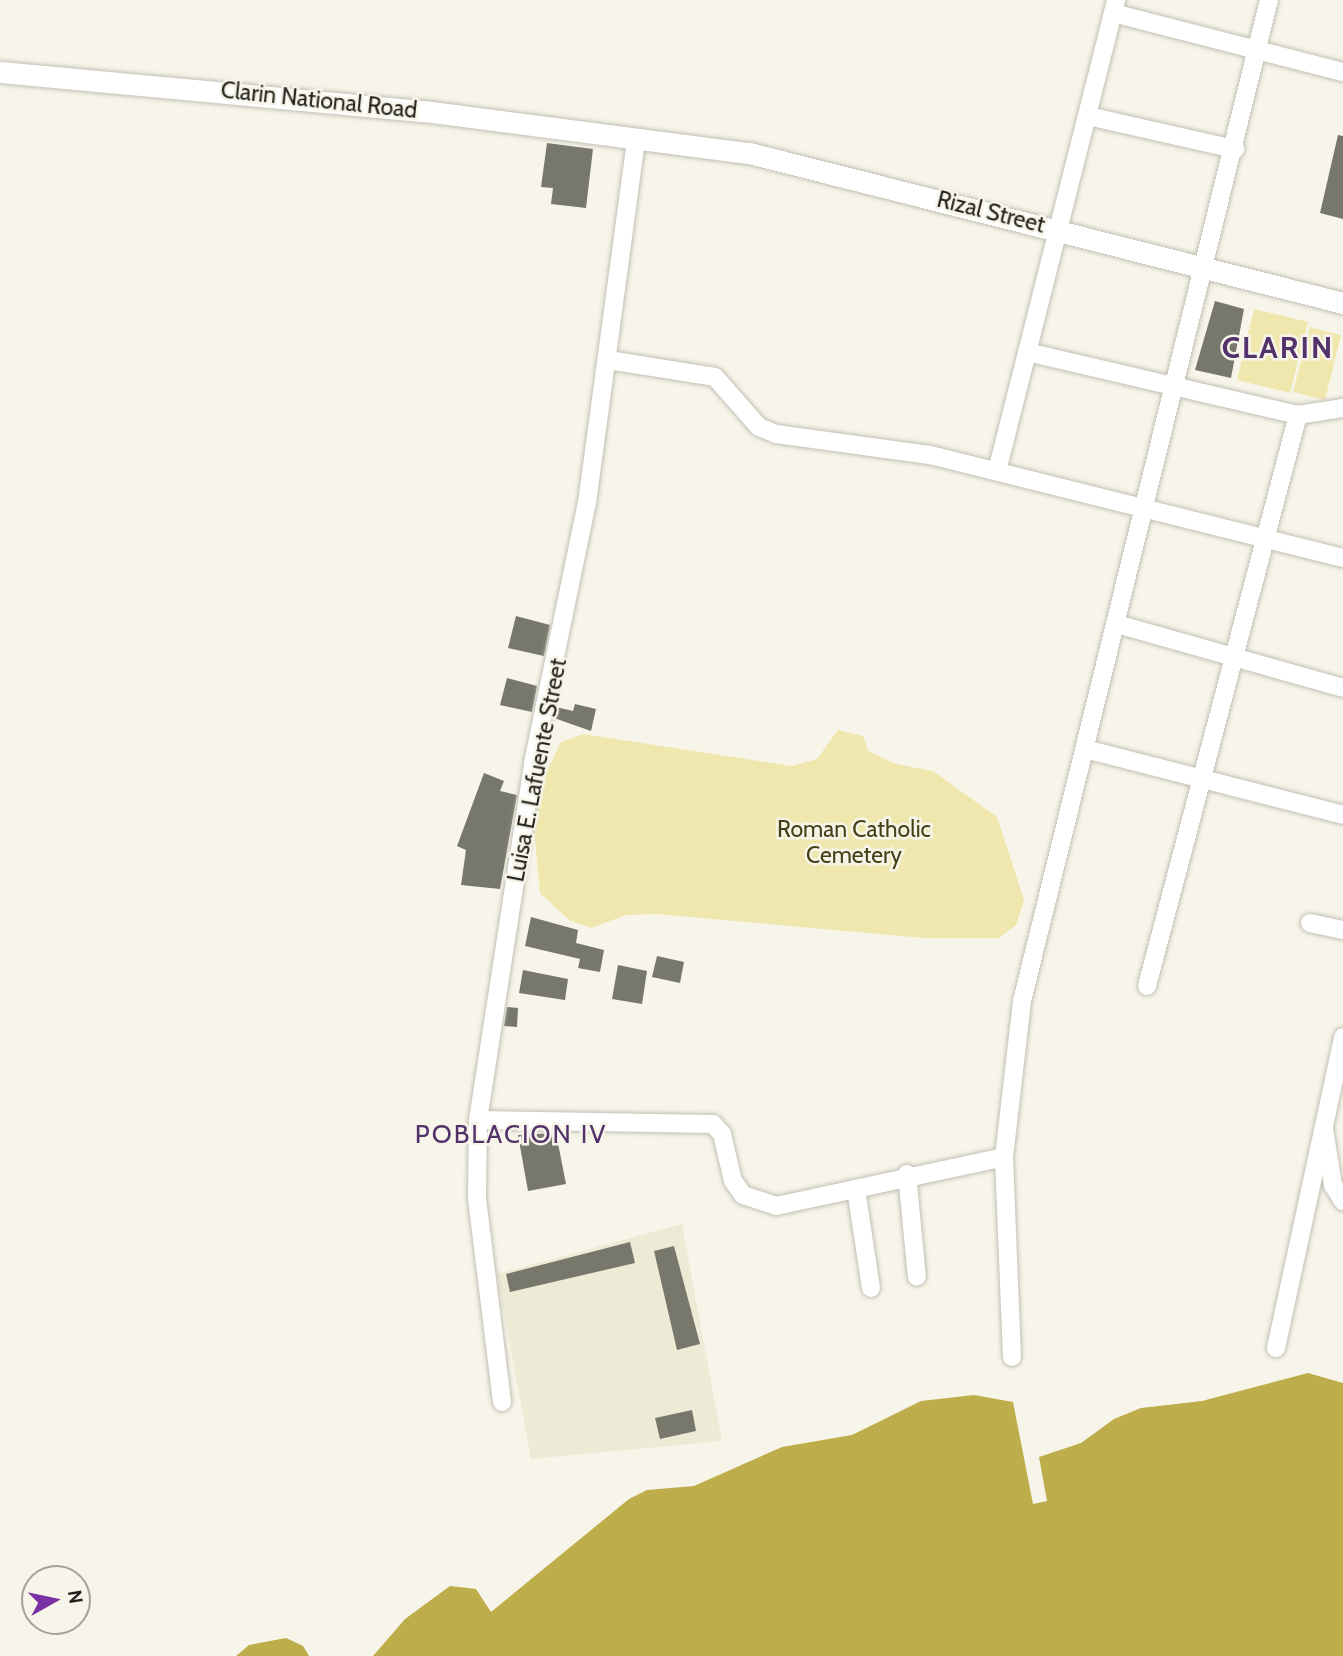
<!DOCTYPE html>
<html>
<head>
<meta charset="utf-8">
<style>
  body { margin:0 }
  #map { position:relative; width:1343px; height:1656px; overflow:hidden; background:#f7f5e9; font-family:Cabin,sans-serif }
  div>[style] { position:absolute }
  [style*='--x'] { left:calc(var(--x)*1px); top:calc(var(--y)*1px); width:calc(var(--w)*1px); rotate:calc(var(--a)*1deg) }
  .built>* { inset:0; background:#edebd6 }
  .green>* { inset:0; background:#f0e7ae }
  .water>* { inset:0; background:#beae4b }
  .building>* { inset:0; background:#78776c }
  .roads { filter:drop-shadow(0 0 2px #c2c0b4) drop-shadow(0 0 2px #c2c0b4) }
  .minor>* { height:18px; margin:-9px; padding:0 9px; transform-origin:9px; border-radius:9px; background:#fff }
  .major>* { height:21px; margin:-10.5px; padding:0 10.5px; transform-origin:10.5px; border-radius:10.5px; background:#fff }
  span { translate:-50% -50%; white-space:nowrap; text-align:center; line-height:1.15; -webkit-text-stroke:5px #f7f5e9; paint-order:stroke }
  .street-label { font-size:23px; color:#23221e }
  .park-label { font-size:23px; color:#464016 }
  .quarter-label { font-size:26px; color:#53316a; letter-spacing:2px }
  .district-label { font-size:30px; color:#53316a; font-weight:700; letter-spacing:2px }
  .north { position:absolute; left:21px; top:1565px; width:70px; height:70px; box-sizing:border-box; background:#f7f5e9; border:2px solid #a2a198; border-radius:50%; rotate:81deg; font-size:19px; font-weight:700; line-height:28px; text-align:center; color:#23221e }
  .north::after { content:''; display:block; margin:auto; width:24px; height:32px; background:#7a31a4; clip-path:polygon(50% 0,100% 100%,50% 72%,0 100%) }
</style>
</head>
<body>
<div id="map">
  <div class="built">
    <i style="clip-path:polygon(682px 1224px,722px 1441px,531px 1459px,497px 1274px)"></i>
  </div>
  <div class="green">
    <i style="clip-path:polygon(1254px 309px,1308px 322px,1290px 393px,1237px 380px)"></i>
    <i style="clip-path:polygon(1310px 327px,1341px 335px,1325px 400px,1293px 392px)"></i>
    <i style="clip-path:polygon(838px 730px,863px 736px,868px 751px,896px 764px,933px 771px,997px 817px,1024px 900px,1016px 925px,999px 938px,924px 938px,657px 914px,626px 915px,591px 928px,569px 920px,540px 893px,534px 828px,546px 773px,561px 742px,583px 734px,792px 766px,817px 759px)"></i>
  </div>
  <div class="water">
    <i style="clip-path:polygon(1308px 1373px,1343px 1383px,1343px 1656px,373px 1656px,405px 1619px,450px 1586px,476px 1589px,491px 1612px,629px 1499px,647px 1490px,694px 1486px,782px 1447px,852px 1435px,921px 1401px,974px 1395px,1013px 1402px,1033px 1504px,1047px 1501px,1039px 1457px,1081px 1443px,1114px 1419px,1141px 1408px,1202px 1401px)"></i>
    <i style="clip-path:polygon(286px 1638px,303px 1646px,309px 1656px,236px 1656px,249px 1645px)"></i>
  </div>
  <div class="building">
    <i style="clip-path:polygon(1338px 135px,1343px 136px,1343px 219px,1320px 213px)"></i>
    <i style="clip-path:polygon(547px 143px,593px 149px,586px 208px,551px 204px,553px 188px,541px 187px)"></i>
    <i style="clip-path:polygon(1215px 301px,1244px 309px,1231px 378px,1195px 370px)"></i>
    <i style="clip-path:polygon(516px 616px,550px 625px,544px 656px,508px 648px)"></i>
    <i style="clip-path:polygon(507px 678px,537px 686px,532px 712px,500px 705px)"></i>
    <i style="clip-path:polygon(575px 704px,596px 709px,591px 731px,554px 718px,556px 707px,573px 711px)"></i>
    <i style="clip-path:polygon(484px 773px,504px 781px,500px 791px,517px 795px,500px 889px,461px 885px,466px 850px,457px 846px)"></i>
    <i style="clip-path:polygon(531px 917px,578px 930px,576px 943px,604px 950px,600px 972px,578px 968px,580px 959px,525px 946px)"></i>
    <i style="clip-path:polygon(657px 956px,684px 962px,680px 983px,652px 977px)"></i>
    <i style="clip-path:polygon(618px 965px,647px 971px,642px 1004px,612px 999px)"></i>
    <i style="clip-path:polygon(523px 970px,568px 979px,565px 1000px,519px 993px)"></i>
    <i style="clip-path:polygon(507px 1007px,518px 1008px,517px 1027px,504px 1026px)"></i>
    <i style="clip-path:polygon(556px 1133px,566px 1184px,528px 1191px,518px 1135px)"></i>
    <i style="clip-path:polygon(630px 1242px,635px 1263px,510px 1292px,506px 1274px)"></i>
    <i style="clip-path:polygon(674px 1246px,700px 1344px,677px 1350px,654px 1251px)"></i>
    <i style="clip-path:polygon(692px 1410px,696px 1431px,660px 1439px,655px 1418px)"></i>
  </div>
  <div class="roads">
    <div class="minor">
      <i style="--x:1113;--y:13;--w:237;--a:14.4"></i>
      <i style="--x:1088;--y:116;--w:151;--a:12.7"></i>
      <i style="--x:1027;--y:352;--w:278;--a:13.1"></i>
      <i style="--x:1298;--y:415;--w:46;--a:-8.8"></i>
      <i style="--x:608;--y:360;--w:108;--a:9"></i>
      <i style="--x:715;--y:377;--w:67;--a:48.7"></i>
      <i style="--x:759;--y:427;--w:18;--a:22"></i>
      <i style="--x:776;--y:434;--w:155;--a:7.8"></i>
      <i style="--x:930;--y:455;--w:426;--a:14"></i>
      <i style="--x:997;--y:471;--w:486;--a:-75.8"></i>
      <i style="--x:1117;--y:624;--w:235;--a:15.8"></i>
      <i style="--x:1085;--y:749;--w:266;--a:14.3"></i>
      <i style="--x:1310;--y:923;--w:34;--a:12"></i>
      <i style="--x:1147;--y:986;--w:591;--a:-75.19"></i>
      <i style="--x:478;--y:1120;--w:235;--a:1"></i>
      <i style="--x:713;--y:1124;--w:13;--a:48"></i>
      <i style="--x:722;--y:1134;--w:48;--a:76.8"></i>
      <i style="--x:733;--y:1181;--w:17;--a:54"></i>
      <i style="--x:743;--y:1195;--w:35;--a:18"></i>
      <i style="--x:776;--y:1206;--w:233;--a:-12.1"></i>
      <i style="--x:1324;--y:1129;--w:57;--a:80.9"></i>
      <i style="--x:1333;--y:1185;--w:19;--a:58"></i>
      <i style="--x:907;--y:1174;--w:103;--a:84.5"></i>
      <i style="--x:856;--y:1189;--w:100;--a:81.4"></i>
      <i style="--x:1276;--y:1348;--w:318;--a:-77.8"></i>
      <i style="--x:1012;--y:1357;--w:200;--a:-92.3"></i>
      <i style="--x:1004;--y:1157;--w:157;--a:-83.4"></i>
      <i style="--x:1022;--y:1001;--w:1031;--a:-76.14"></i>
      <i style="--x:502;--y:1402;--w:206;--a:-97"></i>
      <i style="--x:477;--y:1198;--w:78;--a:-89.3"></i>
      <i style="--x:478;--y:1120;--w:361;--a:-81.2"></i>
      <i style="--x:533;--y:763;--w:266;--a:-78.3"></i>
      <i style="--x:587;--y:503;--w:367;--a:-82.3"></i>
    </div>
    <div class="major">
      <i style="--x:0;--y:72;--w:426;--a:5.3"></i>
      <i style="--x:424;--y:111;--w:328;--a:7.4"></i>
      <i style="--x:749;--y:153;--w:613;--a:14.17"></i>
    </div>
  </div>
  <div class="street-label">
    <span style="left:319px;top:100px;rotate:6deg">Clarin National Road</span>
    <span style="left:991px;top:212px;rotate:14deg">Rizal Street</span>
    <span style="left:537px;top:770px;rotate:-79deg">Luisa E. Lafuente Street</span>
  </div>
  <div class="park-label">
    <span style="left:854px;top:842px">Roman Catholic<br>Cemetery</span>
  </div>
  <div class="quarter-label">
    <span style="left:511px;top:1135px">POBLACION IV</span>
  </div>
  <div class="district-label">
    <span style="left:1278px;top:348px">CLARIN</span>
  </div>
  <div class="north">N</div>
</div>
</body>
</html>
